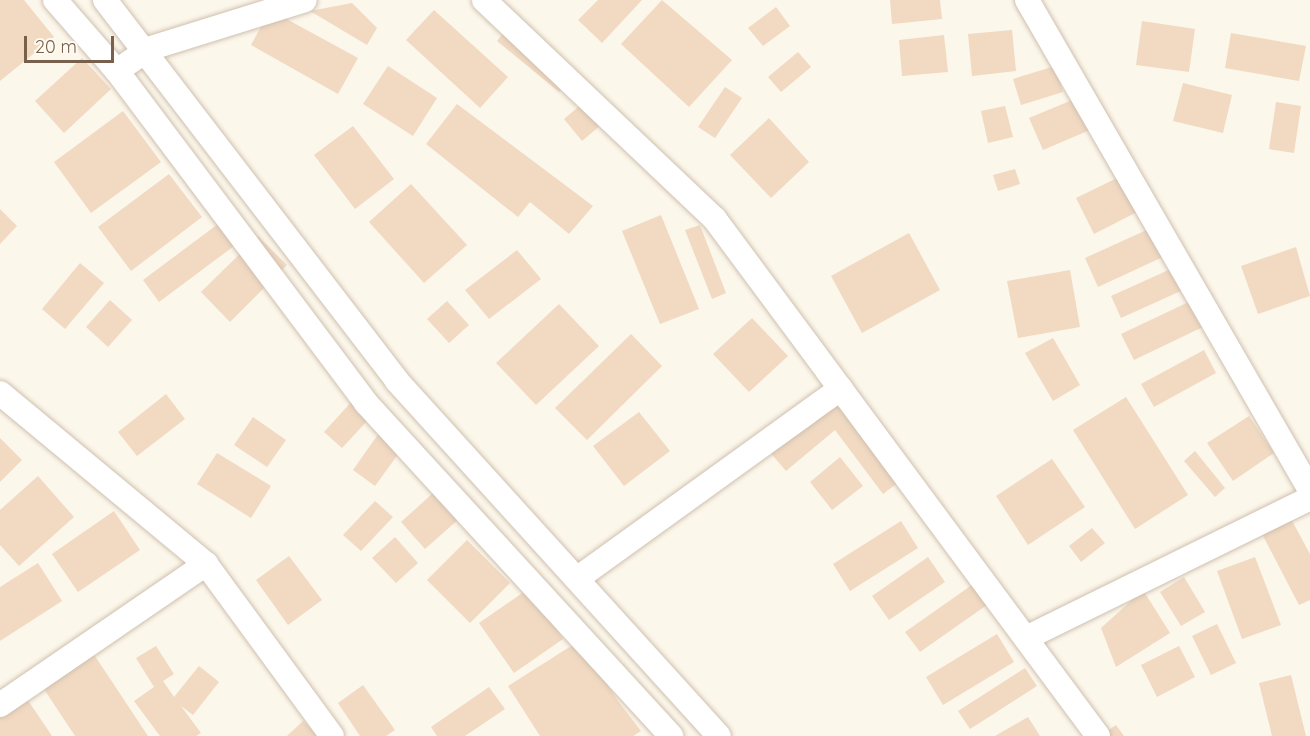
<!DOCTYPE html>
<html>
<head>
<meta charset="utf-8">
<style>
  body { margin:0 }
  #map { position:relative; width:1310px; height:736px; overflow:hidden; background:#fcf7eb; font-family:Quicksand,sans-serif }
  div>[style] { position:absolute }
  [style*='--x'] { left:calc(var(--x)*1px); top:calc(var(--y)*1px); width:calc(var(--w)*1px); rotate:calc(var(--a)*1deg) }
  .building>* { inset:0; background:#f1d9c2 }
  .roads { filter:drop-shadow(0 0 2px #cfc0af) drop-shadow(0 0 2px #cfc0af) }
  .street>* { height:24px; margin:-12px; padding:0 12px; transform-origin:12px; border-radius:12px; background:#fff }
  span { translate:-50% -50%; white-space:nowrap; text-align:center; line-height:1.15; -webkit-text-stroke:4.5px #fffbf1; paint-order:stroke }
  .scale { position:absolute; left:24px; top:36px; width:90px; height:27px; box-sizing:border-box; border:3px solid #78604d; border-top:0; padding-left:8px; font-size:18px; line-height:21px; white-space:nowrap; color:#78604d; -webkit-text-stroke:4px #fffbf1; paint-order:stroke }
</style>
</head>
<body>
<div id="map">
  <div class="building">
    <i style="clip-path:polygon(0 0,24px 0,54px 37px,0 81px)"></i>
    <i style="clip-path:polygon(598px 0,642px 0,602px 43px,578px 20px)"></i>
    <i style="clip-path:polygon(662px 0,732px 60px,689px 107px,621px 44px)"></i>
    <i style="clip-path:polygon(890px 0,940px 0,942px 19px,892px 24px)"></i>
    <i style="clip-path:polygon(352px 3px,377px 28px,367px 45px,310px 11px)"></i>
    <i style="clip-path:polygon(776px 7px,790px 26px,763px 46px,748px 28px)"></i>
    <i style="clip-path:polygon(270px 10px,358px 58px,338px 94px,251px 45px)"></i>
    <i style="clip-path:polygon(434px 10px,508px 77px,480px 108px,406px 40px)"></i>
    <i style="clip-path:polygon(1142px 21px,1195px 29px,1189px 72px,1136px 65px)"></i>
    <i style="clip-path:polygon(510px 25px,572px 76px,559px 92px,497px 41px)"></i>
    <i style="clip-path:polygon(1012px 30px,1016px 71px,972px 76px,968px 34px)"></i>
    <i style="clip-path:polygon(1231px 33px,1306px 46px,1299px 81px,1225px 68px)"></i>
    <i style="clip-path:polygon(944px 35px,948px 72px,902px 76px,899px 40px)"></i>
    <i style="clip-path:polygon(798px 52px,811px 67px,781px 92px,768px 77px)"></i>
    <i style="clip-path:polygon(82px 58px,111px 89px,64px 133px,35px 101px)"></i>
    <i style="clip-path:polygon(388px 66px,437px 98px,413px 136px,363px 104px)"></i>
    <i style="clip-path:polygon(1055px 66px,1063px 92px,1021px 105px,1013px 79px)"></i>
    <i style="clip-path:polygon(1183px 83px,1232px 95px,1223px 133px,1173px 121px)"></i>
    <i style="clip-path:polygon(725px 87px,742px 98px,715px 138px,698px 127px)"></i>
    <i style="clip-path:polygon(1077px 98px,1090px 130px,1043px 150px,1029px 118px)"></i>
    <i style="clip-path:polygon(1276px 102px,1301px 106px,1294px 153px,1269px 149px)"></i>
    <i style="clip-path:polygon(583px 103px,601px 125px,582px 141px,564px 119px)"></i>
    <i style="clip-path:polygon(457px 104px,593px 206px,569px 234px,530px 202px,518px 217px,426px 144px)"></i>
    <i style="clip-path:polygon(1005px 106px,1013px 137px,988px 143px,981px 111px)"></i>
    <i style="clip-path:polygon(123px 111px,161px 162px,91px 213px,54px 162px)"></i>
    <i style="clip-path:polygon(769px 118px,809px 162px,771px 198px,730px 155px)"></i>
    <i style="clip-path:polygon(353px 126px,394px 179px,355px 209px,314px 155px)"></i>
    <i style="clip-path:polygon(1015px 169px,1020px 184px,998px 191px,993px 175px)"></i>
    <i style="clip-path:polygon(169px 174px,202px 217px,131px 271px,98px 227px)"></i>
    <i style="clip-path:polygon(1119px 177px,1137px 212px,1094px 234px,1076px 198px)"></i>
    <i style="clip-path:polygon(411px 184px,467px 245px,424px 283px,369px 222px)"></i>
    <i style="clip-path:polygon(0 209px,17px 226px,0 244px)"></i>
    <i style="clip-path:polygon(661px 215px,699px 309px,660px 324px,622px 231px)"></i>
    <i style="clip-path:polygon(218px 224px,234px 246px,159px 302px,143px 280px)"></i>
    <i style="clip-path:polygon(700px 225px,726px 293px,712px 299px,685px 230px)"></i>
    <i style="clip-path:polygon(1151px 228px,1165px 256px,1098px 287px,1085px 258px)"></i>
    <i style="clip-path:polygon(909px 233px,940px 290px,862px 333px,831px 276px)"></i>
    <i style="clip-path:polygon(258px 236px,287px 265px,230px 322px,201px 292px)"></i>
    <i style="clip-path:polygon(1296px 247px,1310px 296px,1258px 314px,1241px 266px)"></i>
    <i style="clip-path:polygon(517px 250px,541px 279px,489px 319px,465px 290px)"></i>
    <i style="clip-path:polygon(80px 263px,104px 283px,65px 329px,42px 309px)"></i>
    <i style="clip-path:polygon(1173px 268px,1183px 290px,1121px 318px,1111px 296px)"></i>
    <i style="clip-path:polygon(1070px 270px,1080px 327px,1018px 338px,1007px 281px)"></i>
    <i style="clip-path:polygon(1195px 299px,1207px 325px,1134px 360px,1121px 334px)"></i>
    <i style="clip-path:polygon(110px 300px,132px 320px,108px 347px,86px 327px)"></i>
    <i style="clip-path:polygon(447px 301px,469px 325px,449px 343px,427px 319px)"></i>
    <i style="clip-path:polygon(559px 304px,599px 346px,536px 405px,496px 363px)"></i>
    <i style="clip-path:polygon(752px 318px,788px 356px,749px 392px,713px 354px)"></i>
    <i style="clip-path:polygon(631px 334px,662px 366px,587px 440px,555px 408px)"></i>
    <i style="clip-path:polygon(1053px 338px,1080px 385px,1053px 401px,1025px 353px)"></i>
    <i style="clip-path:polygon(1204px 350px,1216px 373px,1154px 407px,1141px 384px)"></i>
    <i style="clip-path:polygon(363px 389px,381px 406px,342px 448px,324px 432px)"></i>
    <i style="clip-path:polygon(166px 394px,185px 419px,137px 456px,118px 432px)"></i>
    <i style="clip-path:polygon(848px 394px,908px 475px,883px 494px,835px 430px,786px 471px,768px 450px)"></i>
    <i style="clip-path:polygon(1126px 397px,1188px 495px,1135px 529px,1073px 430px)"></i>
    <i style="clip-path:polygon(639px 412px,670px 451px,624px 486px,593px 446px)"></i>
    <i style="clip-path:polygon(1249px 416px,1274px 453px,1233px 481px,1207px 443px)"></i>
    <i style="clip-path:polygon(253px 417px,286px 440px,267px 467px,234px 445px)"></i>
    <i style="clip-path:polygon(384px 426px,407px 442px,375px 486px,353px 470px)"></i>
    <i style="clip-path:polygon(0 438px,22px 460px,0 482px)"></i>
    <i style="clip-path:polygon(1195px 451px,1225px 488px,1215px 497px,1184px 461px)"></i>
    <i style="clip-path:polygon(217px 453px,271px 486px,251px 518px,197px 484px)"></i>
    <i style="clip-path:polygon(840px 457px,863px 486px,832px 510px,810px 482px)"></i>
    <i style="clip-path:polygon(1052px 459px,1085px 507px,1028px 545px,996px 496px)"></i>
    <i style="clip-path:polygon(38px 476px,74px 517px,19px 566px,0 545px,0 510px)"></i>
    <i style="clip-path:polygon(443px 484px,468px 511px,425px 549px,401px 522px)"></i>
    <i style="clip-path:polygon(375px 501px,393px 517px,361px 551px,343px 535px)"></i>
    <i style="clip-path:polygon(114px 511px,140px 550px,78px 592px,52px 554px)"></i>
    <i style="clip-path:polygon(1290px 517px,1310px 554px,1310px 600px,1299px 605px,1261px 532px)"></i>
    <i style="clip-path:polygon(901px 521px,918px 548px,850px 591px,833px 564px)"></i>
    <i style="clip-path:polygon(1092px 528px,1105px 543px,1081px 562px,1069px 546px)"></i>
    <i style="clip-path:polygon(395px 537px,418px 563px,396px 583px,372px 558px)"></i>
    <i style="clip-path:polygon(467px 540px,510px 583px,470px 623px,427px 580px)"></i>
    <i style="clip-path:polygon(289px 556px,322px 600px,288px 625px,256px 580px)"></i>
    <i style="clip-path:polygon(928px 557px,945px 582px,889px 620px,872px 596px)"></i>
    <i style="clip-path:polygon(1255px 557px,1281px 625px,1242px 639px,1217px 571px)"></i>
    <i style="clip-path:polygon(38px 563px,62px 601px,0 641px,0 587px)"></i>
    <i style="clip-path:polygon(1184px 577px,1205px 612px,1181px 626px,1160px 592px)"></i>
    <i style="clip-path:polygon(979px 580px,994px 600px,920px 652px,905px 632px)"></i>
    <i style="clip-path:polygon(528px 589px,563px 639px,514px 673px,479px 623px)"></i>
    <i style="clip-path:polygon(1143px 590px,1170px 633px,1116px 667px,1101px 628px)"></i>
    <i style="clip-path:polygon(1217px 624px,1236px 663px,1211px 675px,1192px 636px)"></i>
    <i style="clip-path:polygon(997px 634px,1014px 662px,943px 705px,926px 677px)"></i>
    <i style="clip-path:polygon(579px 641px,618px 701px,641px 731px,633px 736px,540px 736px,508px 686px)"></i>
    <i style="clip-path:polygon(156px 646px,174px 674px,163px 681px,174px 697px,199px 666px,219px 682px,193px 715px,181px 706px,201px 733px,196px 736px,160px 736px,134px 701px,154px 687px,136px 658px)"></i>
    <i style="clip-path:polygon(1179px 646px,1195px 677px,1157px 697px,1141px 665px)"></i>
    <i style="clip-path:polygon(89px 647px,148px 736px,75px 736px,38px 680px)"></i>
    <i style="clip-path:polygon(1025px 668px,1037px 686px,970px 729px,958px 711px)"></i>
    <i style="clip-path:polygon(1291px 675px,1306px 736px,1272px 736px,1259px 683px)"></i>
    <i style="clip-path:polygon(363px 685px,395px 730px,386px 736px,360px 736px,338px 703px)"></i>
    <i style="clip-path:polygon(489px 687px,505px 709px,465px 736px,437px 736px,431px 727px)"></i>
    <i style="clip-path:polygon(21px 690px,52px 736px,0 736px,0 704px)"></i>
    <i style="clip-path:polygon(1028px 717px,1040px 736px,995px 736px)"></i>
    <i style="clip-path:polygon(303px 721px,318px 736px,287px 736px)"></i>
    <i style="clip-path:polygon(1116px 725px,1124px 736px,1100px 736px)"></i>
  </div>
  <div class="roads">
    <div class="street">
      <i style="--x:55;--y:0;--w:94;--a:48.9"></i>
      <i style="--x:117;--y:71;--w:415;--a:53.1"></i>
      <i style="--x:366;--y:403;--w:452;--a:47.5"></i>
      <i style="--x:105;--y:0;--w:480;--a:52.5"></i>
      <i style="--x:397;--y:381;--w:479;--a:47.8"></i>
      <i style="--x:484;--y:0;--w:317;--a:43.5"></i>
      <i style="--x:714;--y:218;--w:645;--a:53.45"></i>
      <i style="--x:1027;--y:0;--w:566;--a:59.99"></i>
      <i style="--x:117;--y:71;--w:38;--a:-35"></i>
      <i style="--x:148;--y:49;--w:164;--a:-17.3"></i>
      <i style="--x:0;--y:393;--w:268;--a:39.7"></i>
      <i style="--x:206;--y:564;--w:213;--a:53.8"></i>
      <i style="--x:578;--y:578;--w:324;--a:-35.8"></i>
      <i style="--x:1026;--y:638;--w:317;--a:-26.2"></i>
      <i style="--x:0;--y:705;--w:250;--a:-34.4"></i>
    </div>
  </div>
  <div class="scale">20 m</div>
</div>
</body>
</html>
